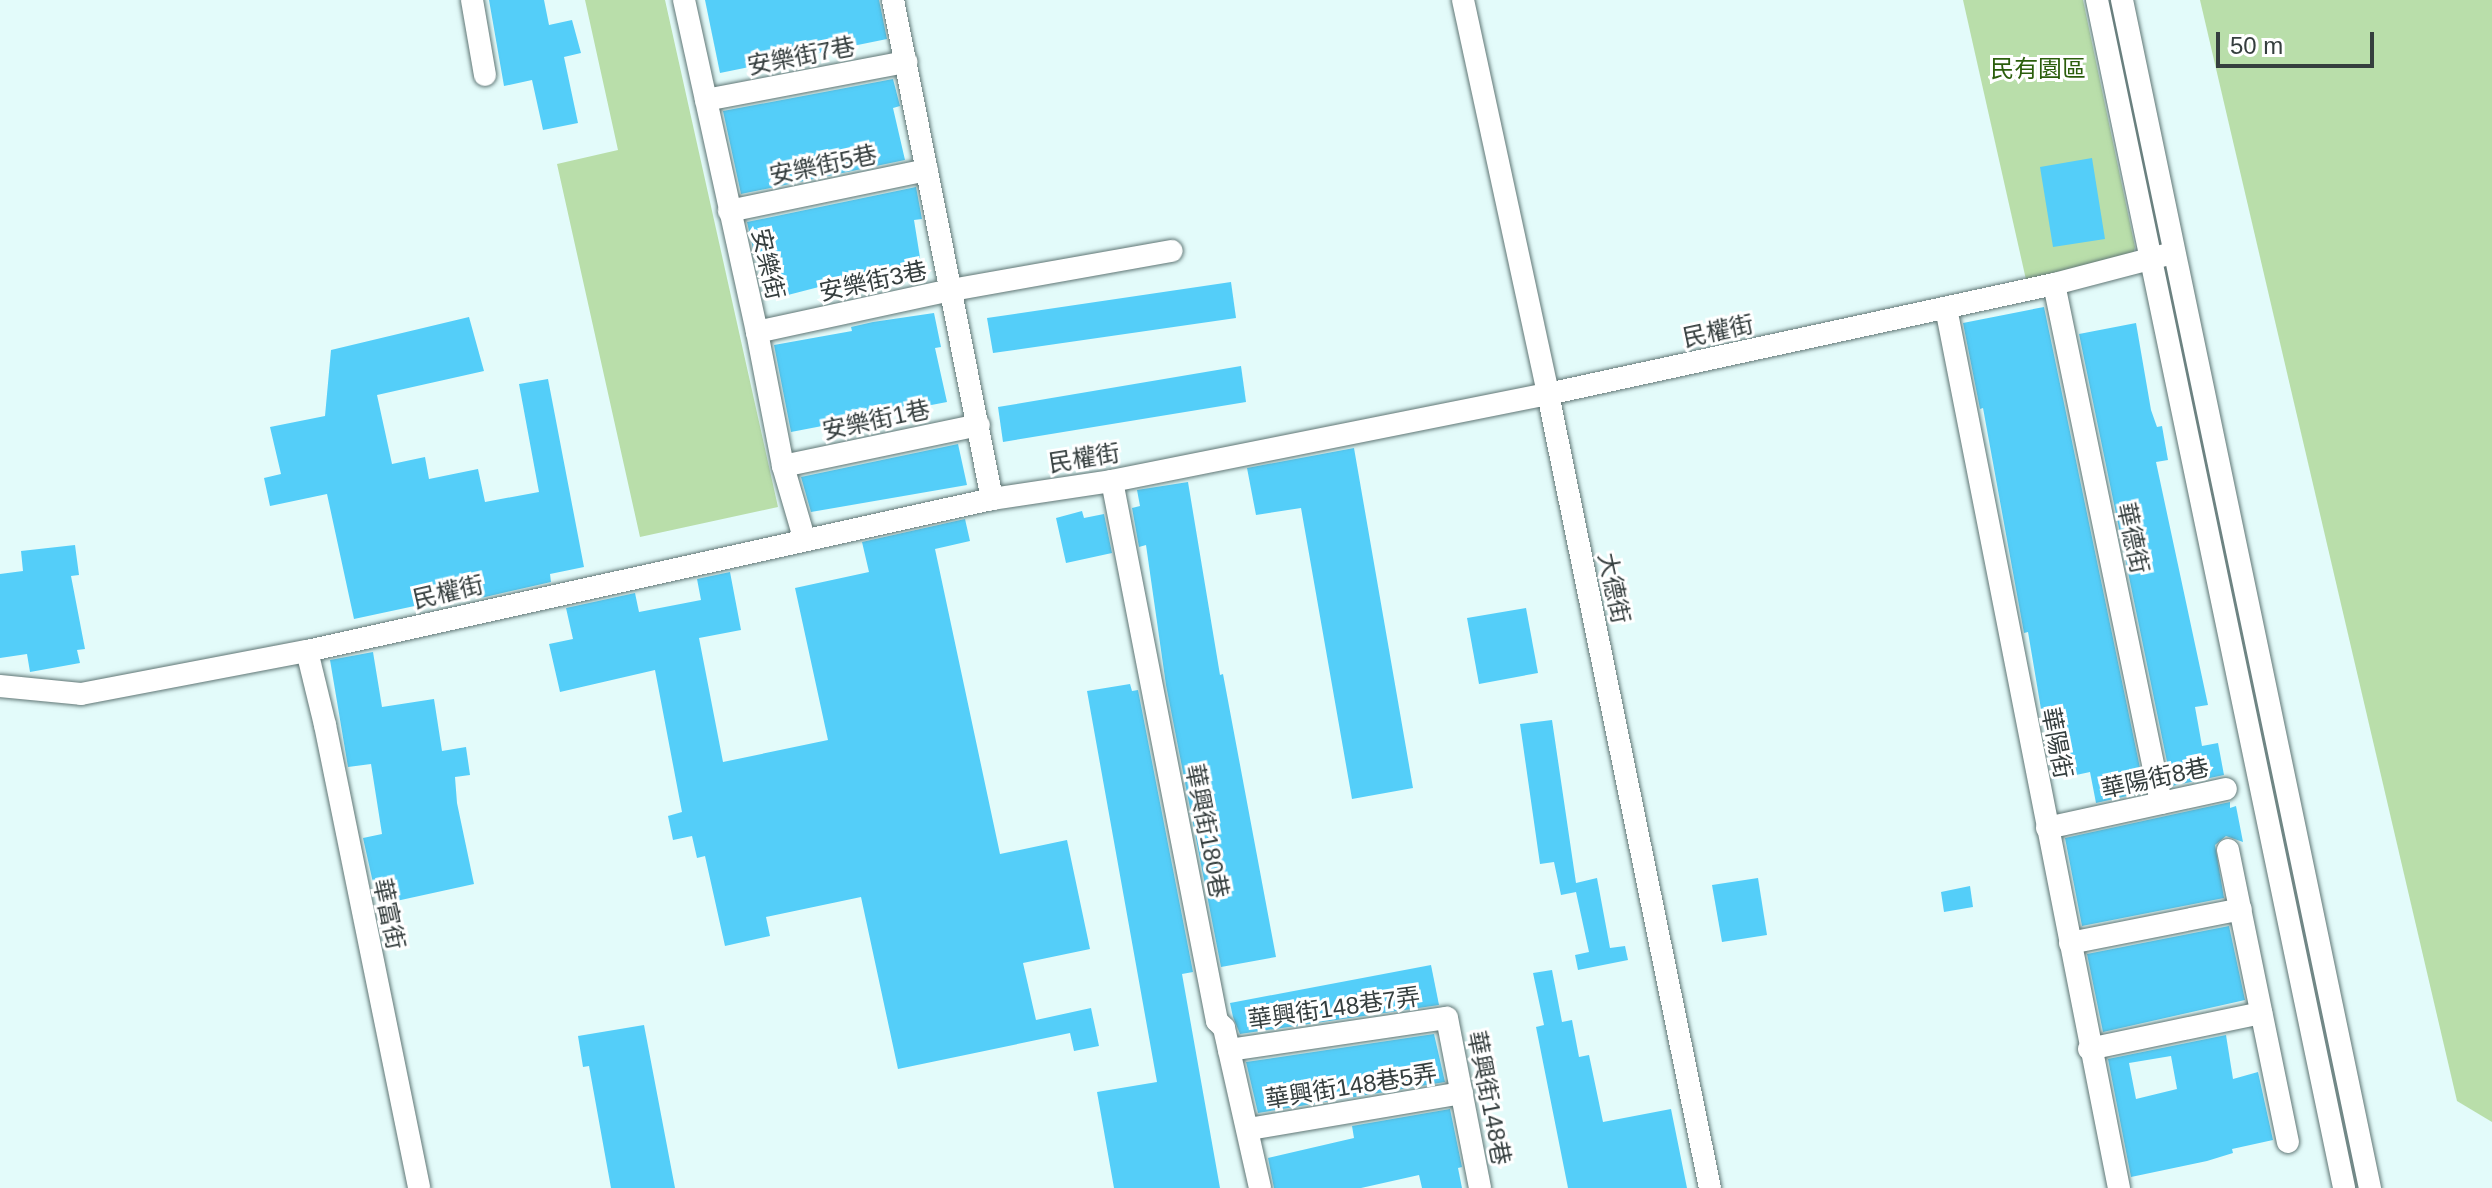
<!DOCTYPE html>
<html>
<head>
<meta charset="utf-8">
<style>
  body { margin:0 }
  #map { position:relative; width:2492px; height:1188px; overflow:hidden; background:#e3fbfa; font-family:Arial,"Noto Sans TC",sans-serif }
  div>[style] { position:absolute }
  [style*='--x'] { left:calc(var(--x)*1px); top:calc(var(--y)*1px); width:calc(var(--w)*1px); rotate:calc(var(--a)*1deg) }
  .green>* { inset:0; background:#b9deaa }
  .building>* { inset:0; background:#54cef9 }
  .roads { filter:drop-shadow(0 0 2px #607675) drop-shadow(0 0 2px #607675) }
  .minor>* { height:22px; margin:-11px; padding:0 11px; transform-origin:11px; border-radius:11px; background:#fff }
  span { translate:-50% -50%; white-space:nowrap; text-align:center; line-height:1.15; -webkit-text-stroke:6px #fff; paint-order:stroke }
  .street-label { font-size:24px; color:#353e3e }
  .park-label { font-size:24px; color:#2b5e0c }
  .scale { position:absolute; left:2216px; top:32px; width:158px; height:36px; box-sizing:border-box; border:4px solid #353e3e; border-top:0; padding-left:10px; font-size:24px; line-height:28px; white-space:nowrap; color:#353e3e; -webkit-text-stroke:6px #fff; paint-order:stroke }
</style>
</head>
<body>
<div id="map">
  <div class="green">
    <i style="clip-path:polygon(585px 0,665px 0,778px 507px,640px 537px,557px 164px,618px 150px)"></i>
    <i style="clip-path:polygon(1963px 0,2083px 0,2135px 247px,2133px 255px,2027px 284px)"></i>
    <i style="clip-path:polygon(2200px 0,2492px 0,2492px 1122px,2457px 1101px)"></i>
  </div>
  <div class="building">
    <i style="clip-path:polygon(489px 0,544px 0,549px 25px,572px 20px,581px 53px,564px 57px,578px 123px,543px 130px,532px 80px,504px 86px)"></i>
    <i style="clip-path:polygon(705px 0,879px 0,887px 39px,720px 73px)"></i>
    <i style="clip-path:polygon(893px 79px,900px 106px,893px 108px,905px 160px,741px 194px,723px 111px)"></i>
    <i style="clip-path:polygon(2092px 158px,2105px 239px,2053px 247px,2040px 167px)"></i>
    <i style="clip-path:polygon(916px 187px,922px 219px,914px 220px,922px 270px,842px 281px,784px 296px,775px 249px,754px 253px,747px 222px)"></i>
    <i style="clip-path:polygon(1231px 282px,1236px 318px,993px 353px,987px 318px)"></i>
    <i style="clip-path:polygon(2044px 307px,2145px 792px,2096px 803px,2090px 772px,2053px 780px,2028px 632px,2024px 633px,1983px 408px,1980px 409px,1963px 323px)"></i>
    <i style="clip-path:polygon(934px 313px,941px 347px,935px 348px,947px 402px,791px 432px,774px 345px,852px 331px,851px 327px,873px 322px)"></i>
    <i style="clip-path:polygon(469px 317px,484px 371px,377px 395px,392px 464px,425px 457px,429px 479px,478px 469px,485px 502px,539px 492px,519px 384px,548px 379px,584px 567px,550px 574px,551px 582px,481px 598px,480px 592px,354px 619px,327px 494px,270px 506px,264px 478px,281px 474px,270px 427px,325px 416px,331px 350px)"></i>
    <i style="clip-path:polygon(2136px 323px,2151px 410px,2157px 427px,2162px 426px,2168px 460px,2156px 462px,2208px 705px,2195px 707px,2202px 746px,2218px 743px,2224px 775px,2172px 786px,2079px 334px)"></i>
    <i style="clip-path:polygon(1241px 366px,1246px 402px,1003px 442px,998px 407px)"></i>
    <i style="clip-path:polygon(958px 444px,967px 485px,811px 512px,801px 477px)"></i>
    <i style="clip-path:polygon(1354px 448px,1413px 788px,1352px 799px,1301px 508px,1256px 515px,1247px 468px)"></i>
    <i style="clip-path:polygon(1188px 482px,1220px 675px,1223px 674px,1276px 957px,1221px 967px,1166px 685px,1146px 545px,1139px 547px,1132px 508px,1140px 506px,1137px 490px)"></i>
    <i style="clip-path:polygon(1082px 511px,1084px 518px,1104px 514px,1112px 553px,1066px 563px,1056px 518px)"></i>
    <i style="clip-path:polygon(965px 519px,970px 541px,935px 549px,1000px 854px,1067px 840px,1090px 949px,1023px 963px,1036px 1020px,1091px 1008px,1099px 1046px,1074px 1051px,1070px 1033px,898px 1069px,861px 897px,766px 917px,770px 936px,725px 946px,705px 856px,697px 858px,692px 836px,673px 840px,668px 816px,682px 812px,655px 670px,560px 692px,549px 644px,573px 639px,566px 608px,635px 593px,639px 612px,701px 600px,697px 579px,730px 572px,741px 630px,699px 638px,723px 762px,828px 740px,795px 588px,869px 572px,862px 542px)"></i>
    <i style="clip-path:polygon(75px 545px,79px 575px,71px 576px,85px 649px,77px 650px,80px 663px,30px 672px,27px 654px,0 658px,0 574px,23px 571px,21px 551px)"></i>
    <i style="clip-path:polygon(1526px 608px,1538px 673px,1479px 684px,1467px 618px)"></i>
    <i style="clip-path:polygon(373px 652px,382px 707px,434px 699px,442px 751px,466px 747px,470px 775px,455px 777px,457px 803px,474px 884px,378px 905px,363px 838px,382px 834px,371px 764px,348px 767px,330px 660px)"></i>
    <i style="clip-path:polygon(1130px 684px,1132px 691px,1138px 690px,1193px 972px,1182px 974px,1220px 1188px,1114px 1188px,1097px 1092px,1157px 1082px,1087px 691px)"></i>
    <i style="clip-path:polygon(1552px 720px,1576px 883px,1597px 878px,1610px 948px,1625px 946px,1628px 960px,1578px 970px,1575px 955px,1589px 952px,1576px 892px,1561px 895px,1554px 862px,1540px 864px,1520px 724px)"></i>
    <i style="clip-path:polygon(2230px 802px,2230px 808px,2236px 806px,2243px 842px,2226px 836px,2215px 845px,2224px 898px,2082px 926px,2065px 838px)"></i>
    <i style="clip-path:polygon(1758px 878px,1767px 935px,1722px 942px,1712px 885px)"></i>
    <i style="clip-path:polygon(1970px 886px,1973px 907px,1944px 912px,1941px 892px)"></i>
    <i style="clip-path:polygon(2229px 926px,2245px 1000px,2103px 1032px,2087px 954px)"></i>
    <i style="clip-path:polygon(1431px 965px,1439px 1005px,1240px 1034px,1233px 1017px,1230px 1003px)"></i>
    <i style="clip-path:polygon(1552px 970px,1562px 1022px,1572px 1020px,1579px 1057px,1589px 1055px,1603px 1122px,1671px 1109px,1687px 1188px,1568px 1188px,1536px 1027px,1544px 1025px,1533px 973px)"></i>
    <i style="clip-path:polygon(644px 1025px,675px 1188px,611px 1188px,589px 1066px,583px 1067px,578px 1036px)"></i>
    <i style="clip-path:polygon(1434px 1034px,1445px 1082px,1258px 1113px,1246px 1062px)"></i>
    <i style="clip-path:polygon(evenodd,2226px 1035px,2233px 1079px,2258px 1072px,2273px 1140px,2232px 1149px,2233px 1153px,2207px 1161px,2131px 1177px,2108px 1059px,2226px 1035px,2171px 1056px,2177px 1089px,2136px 1099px,2129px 1063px,2171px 1056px)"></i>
    <i style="clip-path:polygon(1450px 1109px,1462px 1167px,1458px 1168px,1462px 1188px,1422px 1188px,1419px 1175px,1361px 1188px,1274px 1188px,1268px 1158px,1354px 1138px,1352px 1126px)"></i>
  </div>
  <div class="roads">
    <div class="minor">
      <i style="--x:472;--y:0;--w:76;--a:80.2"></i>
      <i style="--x:684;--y:0;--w:340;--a:77.6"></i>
      <i style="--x:757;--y:332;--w:136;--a:79"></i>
      <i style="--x:783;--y:466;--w:75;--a:73.7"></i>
      <i style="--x:893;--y:0;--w:509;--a:78.78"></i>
      <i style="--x:1463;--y:0;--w:403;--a:77.8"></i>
      <i style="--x:1548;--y:394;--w:810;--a:78.47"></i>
      <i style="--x:2097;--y:0;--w:1213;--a:78.25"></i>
      <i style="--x:2122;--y:0;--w:1214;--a:78.21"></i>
      <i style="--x:706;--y:100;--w:204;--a:-10.8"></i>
      <i style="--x:729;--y:211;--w:202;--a:-11.7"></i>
      <i style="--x:2054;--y:284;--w:530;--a:78.35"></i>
      <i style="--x:1946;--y:308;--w:897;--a:78.88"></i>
      <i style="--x:757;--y:332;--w:199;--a:-12.2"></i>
      <i style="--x:952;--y:290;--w:223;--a:-10.1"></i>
      <i style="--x:783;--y:466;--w:200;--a:-11.8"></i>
      <i style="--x:1112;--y:481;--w:550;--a:79"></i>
      <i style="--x:1217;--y:1021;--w:10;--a:45"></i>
      <i style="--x:1224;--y:1028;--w:164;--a:77.3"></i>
      <i style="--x:307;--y:651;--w:76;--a:76.3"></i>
      <i style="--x:325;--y:725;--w:472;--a:78.5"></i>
      <i style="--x:0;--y:686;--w:81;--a:5.6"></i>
      <i style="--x:81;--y:694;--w:230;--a:-10.8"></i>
      <i style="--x:307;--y:651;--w:702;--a:-12.51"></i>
      <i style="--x:992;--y:499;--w:121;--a:-8.5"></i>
      <i style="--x:1112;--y:481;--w:445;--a:-11.3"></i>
      <i style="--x:1548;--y:394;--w:518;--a:-12.26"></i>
      <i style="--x:2054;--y:284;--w:123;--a:-14.6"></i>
      <i style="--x:2047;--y:828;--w:183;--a:-12.3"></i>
      <i style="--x:2228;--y:850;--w:298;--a:78.4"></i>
      <i style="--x:2070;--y:943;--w:174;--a:-11.2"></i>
      <i style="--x:2089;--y:1049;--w:176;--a:-11.8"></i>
      <i style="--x:1229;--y:1050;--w:220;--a:-8.4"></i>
      <i style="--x:1447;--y:1018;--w:173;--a:79"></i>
      <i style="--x:1249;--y:1129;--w:216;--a:-9.6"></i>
    </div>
  </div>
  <div class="street-label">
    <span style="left:801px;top:56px;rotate:-11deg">安樂街7巷</span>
    <span style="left:823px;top:165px;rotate:-12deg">安樂街5巷</span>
    <span style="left:768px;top:264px;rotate:77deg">安樂街</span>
    <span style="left:873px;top:281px;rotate:-12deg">安樂街3巷</span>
    <span style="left:1718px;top:331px;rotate:-12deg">民權街</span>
    <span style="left:876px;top:420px;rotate:-12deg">安樂街1巷</span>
    <span style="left:1084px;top:458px;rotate:-9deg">民權街</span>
    <span style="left:2133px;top:538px;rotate:78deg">華德街</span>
    <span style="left:1614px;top:588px;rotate:78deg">大德街</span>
    <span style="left:448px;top:592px;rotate:-13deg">民權街</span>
    <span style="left:2057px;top:743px;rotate:79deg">華陽街</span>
    <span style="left:2155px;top:778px;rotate:-12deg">華陽街8巷</span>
    <span style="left:1207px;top:831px;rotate:79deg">華興街180巷</span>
    <span style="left:389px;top:914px;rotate:78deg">華富街</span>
    <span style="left:1334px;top:1008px;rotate:-8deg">華興街148巷7弄</span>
    <span style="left:1351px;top:1086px;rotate:-9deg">華興街148巷5弄</span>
    <span style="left:1489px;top:1098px;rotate:79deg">華興街148巷</span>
  </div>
  <div class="park-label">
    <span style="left:2038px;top:69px">民有園區</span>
  </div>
  <div class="scale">50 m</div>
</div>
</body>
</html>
